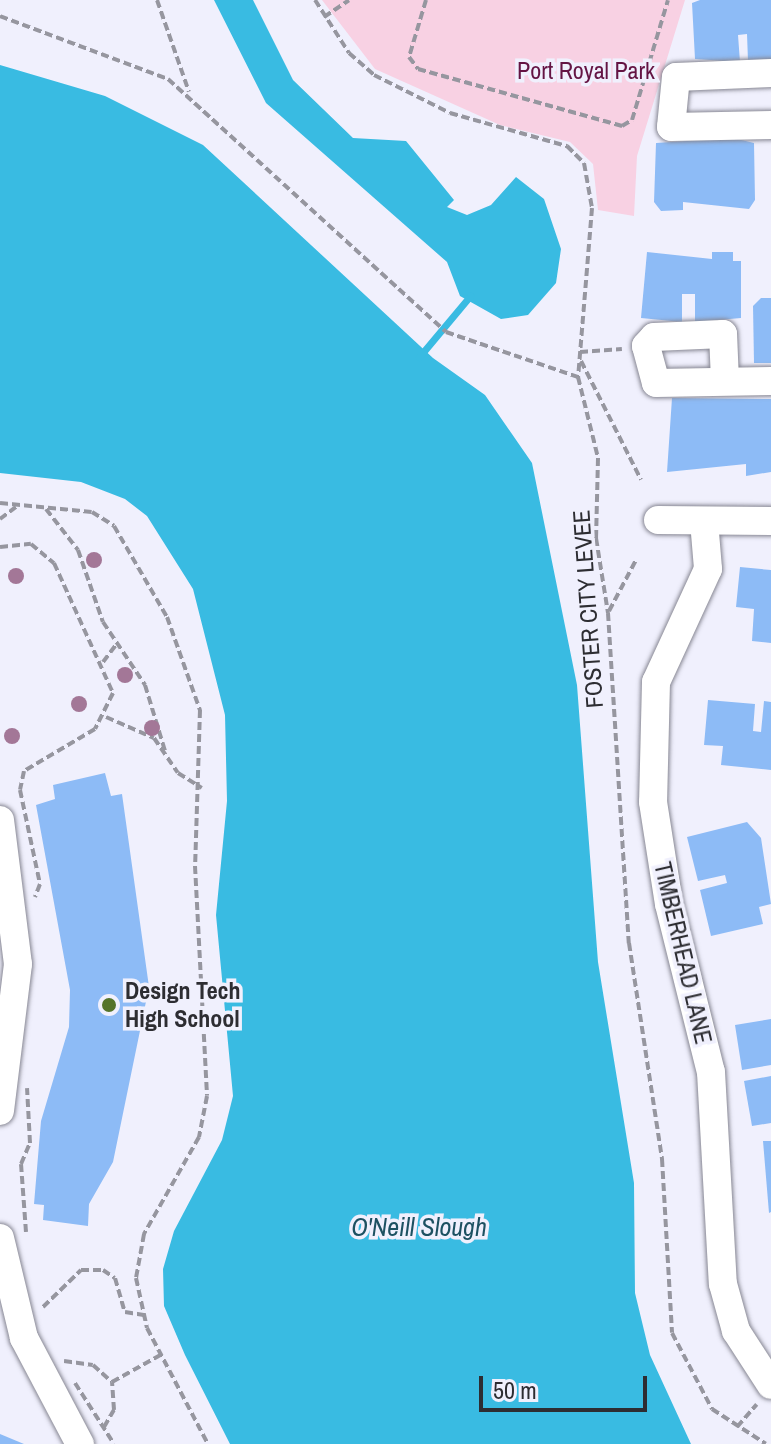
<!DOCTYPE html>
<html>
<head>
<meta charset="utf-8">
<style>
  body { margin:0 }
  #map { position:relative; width:771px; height:1444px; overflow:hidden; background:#f0f0fd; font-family:"Archivo Narrow",sans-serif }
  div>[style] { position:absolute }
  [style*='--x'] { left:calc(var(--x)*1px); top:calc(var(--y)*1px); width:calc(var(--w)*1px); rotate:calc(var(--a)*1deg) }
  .green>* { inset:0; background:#f8d1e3 }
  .water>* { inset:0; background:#39bbe2 }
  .stream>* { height:7px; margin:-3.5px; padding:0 3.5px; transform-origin:3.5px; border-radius:3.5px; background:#39bbe2 }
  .building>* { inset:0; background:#8dbbf6 }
  .path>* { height:4px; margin-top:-2px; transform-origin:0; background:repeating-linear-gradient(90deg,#96969f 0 8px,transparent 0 12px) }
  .roads { filter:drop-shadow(0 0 2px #878793) drop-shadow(0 0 2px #878793) }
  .minor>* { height:28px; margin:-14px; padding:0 14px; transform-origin:14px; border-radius:14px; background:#fff }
  .trees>* { width:16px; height:16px; margin:-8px; border-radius:50%; background:#a37797 }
  .dots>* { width:22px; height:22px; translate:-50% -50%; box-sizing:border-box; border:4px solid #f0f0fd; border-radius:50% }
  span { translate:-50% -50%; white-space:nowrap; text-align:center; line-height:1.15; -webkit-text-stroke:7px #f0f0fd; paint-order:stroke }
  .park-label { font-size:24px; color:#641444 }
  .street-label { font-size:24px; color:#2d2d32 }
  .poi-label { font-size:24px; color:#2d2d32; font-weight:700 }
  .left { translate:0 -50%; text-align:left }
  .water-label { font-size:26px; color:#1d5162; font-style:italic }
  .scale { position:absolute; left:479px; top:1376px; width:168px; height:36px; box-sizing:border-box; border:4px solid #2d2d32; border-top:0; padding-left:10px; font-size:24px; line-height:28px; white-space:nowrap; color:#2d2d32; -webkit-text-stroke:6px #f0f0fd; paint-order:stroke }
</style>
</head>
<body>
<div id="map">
  <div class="green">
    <i style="clip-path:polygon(322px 0,685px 0,637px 156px,634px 216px,598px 210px,593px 164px,570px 142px,500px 125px,375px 69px)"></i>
  </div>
  <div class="water">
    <i style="clip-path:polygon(214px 0,253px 0,293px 80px,353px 138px,406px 141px,454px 200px,447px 207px,467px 215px,491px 205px,516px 177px,544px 199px,561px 249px,556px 283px,528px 315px,501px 319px,460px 296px,447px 262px,266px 103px)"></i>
    <i style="clip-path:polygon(0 65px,105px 96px,203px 145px,433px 358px,485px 395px,532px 463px,577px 685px,598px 962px,634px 1183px,635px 1293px,650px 1355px,691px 1444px,230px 1444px,185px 1355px,164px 1306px,163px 1269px,174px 1231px,222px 1140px,233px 1096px,216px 915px,227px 801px,225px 715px,193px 589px,147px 516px,125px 499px,81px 482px,0 473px)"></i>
  </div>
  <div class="stream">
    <i style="--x:419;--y:357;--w:80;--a:-50.1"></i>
  </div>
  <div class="building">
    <i style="clip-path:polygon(700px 0,771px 0,771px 60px,748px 61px,747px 34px,738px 35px,740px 62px,695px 59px,692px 3px)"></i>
    <i style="clip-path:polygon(733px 138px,754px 143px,755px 200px,749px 209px,683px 202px,683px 210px,661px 211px,654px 202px,656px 143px)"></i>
    <i style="clip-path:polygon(647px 252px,712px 259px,712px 252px,733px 252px,733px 261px,741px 261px,741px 318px,695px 322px,695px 294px,682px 294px,682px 322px,641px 318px)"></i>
    <i style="clip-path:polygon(761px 298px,771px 298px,771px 363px,754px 363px,753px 306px)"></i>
    <i style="clip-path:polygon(672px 398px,771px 399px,771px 472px,746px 476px,746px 464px,667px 472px)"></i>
    <i style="clip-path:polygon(740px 567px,771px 570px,771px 643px,752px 641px,754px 609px,736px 607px)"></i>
    <i style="clip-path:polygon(708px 700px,755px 704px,753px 731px,761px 732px,764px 701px,771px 702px,771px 770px,721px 765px,723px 746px,704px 745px)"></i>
    <i style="clip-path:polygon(105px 773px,111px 796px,122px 794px,149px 987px,113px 1162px,89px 1204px,88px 1226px,43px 1220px,44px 1205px,34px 1204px,41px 1121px,69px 1027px,70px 990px,36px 805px,55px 799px,53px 785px)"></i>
    <i style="clip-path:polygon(747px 822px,761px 838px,771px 904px,759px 907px,763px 924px,711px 936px,700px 890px,727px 883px,725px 875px,698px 881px,687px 837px)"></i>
    <i style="clip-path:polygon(771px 1019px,771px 1065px,742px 1070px,735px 1025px)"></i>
    <i style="clip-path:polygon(771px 1076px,771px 1123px,752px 1126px,744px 1081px)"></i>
    <i style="clip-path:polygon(763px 1141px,771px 1141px,771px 1212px,769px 1213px)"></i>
    <i style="clip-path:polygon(0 1434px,24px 1444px,0 1444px)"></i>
  </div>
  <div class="path">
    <i style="--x:157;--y:0;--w:97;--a:70.8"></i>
    <i style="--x:315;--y:0;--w:63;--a:57.3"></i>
    <i style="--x:349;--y:53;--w:33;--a:41"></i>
    <i style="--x:374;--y:75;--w:85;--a:26.6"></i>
    <i style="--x:450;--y:113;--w:122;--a:15.8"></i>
    <i style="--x:567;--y:146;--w:24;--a:45"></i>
    <i style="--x:584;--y:163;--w:46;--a:79.9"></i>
    <i style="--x:592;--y:208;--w:170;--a:94.7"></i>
    <i style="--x:578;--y:377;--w:83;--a:76.1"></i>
    <i style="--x:598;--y:458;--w:80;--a:91.4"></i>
    <i style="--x:596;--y:538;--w:76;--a:80.9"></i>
    <i style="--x:608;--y:613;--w:331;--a:86.4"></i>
    <i style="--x:629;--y:943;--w:219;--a:81.3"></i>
    <i style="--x:662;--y:1159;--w:174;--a:86.7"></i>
    <i style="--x:672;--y:1333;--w:86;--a:62.2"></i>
    <i style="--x:712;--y:1409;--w:64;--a:32.9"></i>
    <i style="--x:426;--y:0;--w:59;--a:106.6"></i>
    <i style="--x:409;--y:57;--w:15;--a:53"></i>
    <i style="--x:418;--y:69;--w:212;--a:15.6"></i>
    <i style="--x:622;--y:126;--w:12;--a:-31"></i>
    <i style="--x:632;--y:120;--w:125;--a:-73.3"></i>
    <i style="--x:0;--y:16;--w:179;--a:20.6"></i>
    <i style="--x:168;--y:79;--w:376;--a:42.3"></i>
    <i style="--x:446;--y:332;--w:139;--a:18.8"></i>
    <i style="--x:324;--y:17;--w:30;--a:-34"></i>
    <i style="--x:580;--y:352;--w:42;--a:-4.1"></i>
    <i style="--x:581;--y:361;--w:133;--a:63.2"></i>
    <i style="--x:0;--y:503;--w:92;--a:5.6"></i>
    <i style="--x:92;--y:512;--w:26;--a:32"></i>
    <i style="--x:114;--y:526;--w:105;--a:59.8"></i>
    <i style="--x:167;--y:617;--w:99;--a:70.5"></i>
    <i style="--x:200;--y:710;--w:156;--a:91.8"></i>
    <i style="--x:195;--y:866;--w:230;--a:87"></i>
    <i style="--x:207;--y:1096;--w:42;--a:101"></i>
    <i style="--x:199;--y:1137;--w:112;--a:119.6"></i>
    <i style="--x:144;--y:1234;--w:45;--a:100.3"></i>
    <i style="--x:136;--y:1278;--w:51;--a:77.6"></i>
    <i style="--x:147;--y:1328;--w:131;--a:62.3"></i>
    <i style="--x:46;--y:509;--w:52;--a:52"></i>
    <i style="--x:78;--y:550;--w:76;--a:70.9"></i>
    <i style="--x:103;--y:622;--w:76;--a:56.3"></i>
    <i style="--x:145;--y:685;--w:69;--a:73.1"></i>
    <i style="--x:0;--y:519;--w:20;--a:-37"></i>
    <i style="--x:0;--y:547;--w:31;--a:-6"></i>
    <i style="--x:31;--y:544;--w:30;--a:40"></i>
    <i style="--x:54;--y:563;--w:143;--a:65.6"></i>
    <i style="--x:113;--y:693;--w:40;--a:116.6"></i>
    <i style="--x:95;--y:729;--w:82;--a:149.4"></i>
    <i style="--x:24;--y:771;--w:19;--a:102"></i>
    <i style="--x:20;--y:790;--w:96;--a:78"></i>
    <i style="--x:40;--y:884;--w:14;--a:111"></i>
    <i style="--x:609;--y:611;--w:58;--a:-62.1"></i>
    <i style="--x:103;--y:662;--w:21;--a:-53"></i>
    <i style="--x:106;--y:717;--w:52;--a:23.6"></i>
    <i style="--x:154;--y:738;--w:42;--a:55.6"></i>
    <i style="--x:178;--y:773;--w:28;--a:32"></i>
    <i style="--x:26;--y:1232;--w:68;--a:-94.2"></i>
    <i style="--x:21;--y:1164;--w:23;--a:-67"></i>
    <i style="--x:30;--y:1143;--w:55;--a:-93.1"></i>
    <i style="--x:43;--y:1307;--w:53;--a:-44.2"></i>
    <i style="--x:81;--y:1270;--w:22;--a:0"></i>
    <i style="--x:103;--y:1270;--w:14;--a:34"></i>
    <i style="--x:115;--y:1278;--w:35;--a:74"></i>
    <i style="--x:125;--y:1312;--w:19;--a:9"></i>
    <i style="--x:64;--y:1361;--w:29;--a:8"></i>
    <i style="--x:93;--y:1365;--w:25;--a:42"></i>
    <i style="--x:112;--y:1382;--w:57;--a:-29.2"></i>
    <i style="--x:75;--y:1383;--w:72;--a:57.4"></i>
    <i style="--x:104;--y:1427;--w:20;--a:-60"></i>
    <i style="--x:114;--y:1410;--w:28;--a:-94"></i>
    <i style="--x:737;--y:1427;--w:30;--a:-49"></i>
  </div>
  <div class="roads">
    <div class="minor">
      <i style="--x:771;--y:73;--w:95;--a:177.6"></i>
      <i style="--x:676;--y:77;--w:50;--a:95.7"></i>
      <i style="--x:671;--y:127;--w:100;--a:-1.1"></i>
      <i style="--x:725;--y:381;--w:47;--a:-92.4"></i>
      <i style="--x:723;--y:334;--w:69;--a:177.5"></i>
      <i style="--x:654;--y:337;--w:12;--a:132"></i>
      <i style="--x:646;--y:346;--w:38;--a:75"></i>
      <i style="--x:656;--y:383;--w:115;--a:-1"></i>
      <i style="--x:658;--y:520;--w:113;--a:0.5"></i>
      <i style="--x:704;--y:521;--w:48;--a:85.2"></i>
      <i style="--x:708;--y:569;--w:124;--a:114.7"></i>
      <i style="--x:656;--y:682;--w:120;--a:91.4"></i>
      <i style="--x:653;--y:802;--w:103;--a:81.1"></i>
      <i style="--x:669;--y:904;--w:173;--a:76"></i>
      <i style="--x:711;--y:1072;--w:212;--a:86.8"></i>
      <i style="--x:723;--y:1284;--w:49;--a:74.5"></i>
      <i style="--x:736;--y:1331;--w:64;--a:57.1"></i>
      <i style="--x:0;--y:820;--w:145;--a:82.9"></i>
      <i style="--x:18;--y:964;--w:148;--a:97"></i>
      <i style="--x:0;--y:1238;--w:103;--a:76.5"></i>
      <i style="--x:24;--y:1338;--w:120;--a:62.2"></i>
    </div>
  </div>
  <div class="trees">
    <i style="left:94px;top:560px"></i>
    <i style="left:16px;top:576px"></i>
    <i style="left:125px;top:675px"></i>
    <i style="left:79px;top:704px"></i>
    <i style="left:152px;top:728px"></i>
    <i style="left:12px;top:736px"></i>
  </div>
  <div class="dots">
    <i style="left:109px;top:1005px;background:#55742a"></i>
  </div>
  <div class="park-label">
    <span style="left:586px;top:71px">Port Royal Park</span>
  </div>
  <div class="street-label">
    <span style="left:588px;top:609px;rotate:-94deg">FOSTER CITY LEVEE</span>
    <span style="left:683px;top:953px;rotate:77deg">TIMBERHEAD LANE</span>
  </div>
  <div class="poi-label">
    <span class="left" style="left:125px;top:1005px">Design Tech<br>High School</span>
  </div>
  <div class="water-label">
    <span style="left:419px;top:1227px">O'Neill Slough</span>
  </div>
  <div class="scale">50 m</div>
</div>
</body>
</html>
